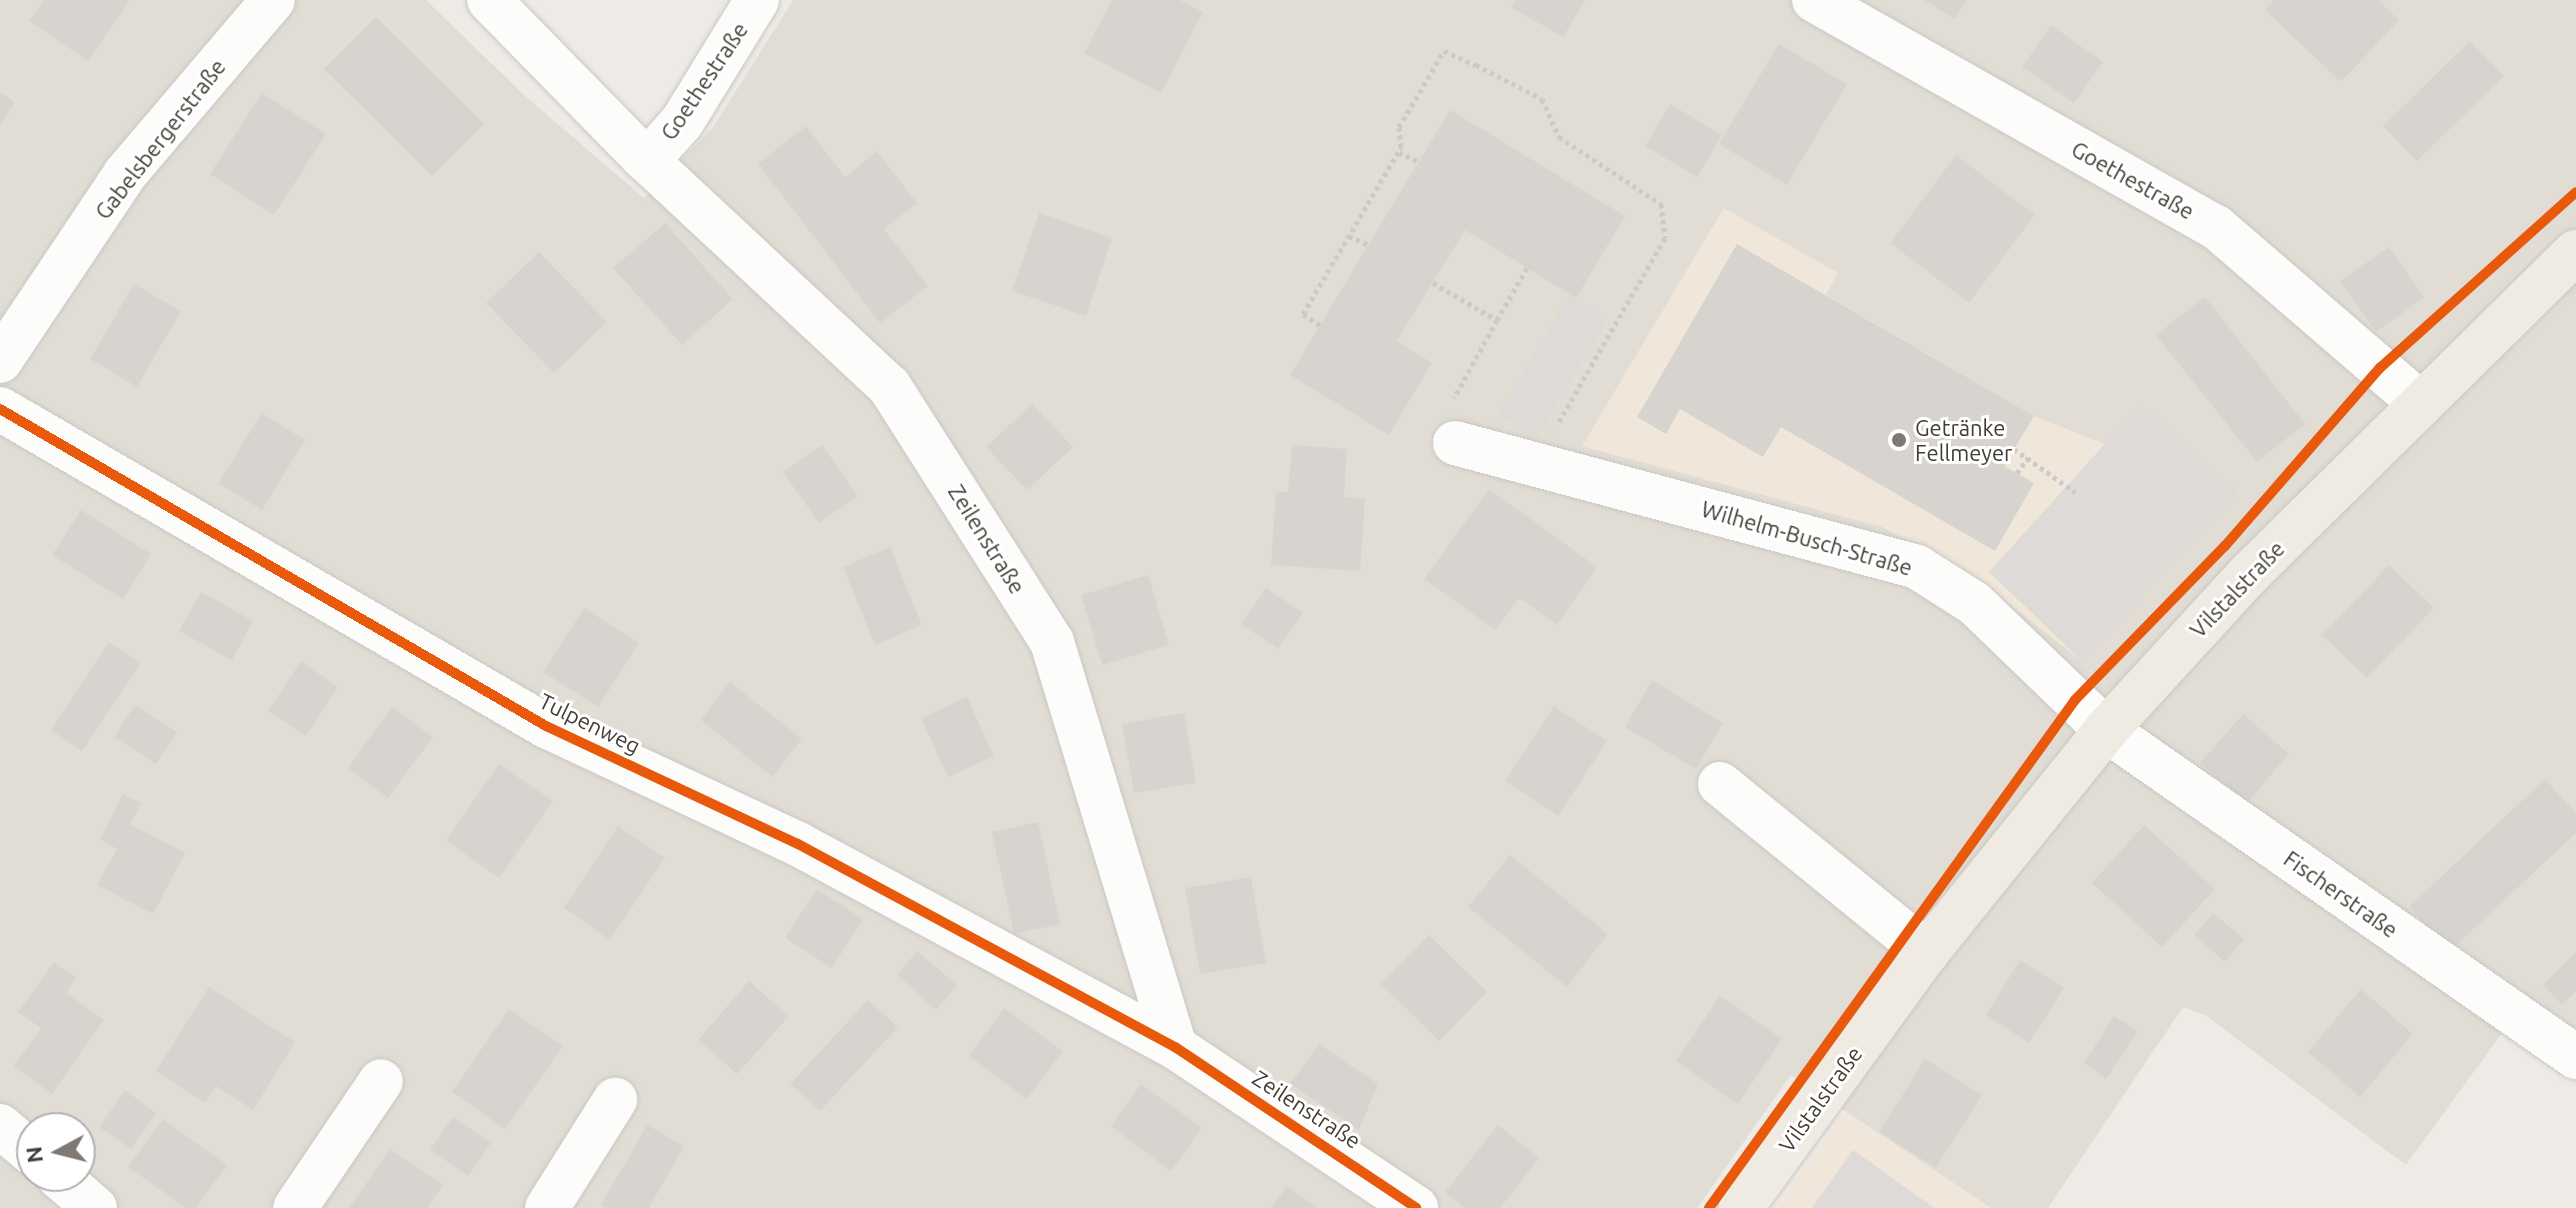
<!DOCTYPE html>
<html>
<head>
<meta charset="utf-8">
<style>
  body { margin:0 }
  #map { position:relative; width:2576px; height:1208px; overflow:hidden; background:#eeebe7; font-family:Ubuntu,sans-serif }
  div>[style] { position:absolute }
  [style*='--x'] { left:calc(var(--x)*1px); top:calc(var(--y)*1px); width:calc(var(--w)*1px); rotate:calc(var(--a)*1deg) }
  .residential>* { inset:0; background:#e1ddd5 }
  .commercial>* { inset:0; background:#f0e6da }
  .parking>* { inset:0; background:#dddad7 }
  .building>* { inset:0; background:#d7d4d0 }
  .path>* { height:5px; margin-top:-2.5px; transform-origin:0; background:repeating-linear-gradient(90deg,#cccac6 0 4px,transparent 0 8px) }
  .roads { filter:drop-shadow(0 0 2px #cac7c3) drop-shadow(0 0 2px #cac7c3) }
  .minor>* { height:44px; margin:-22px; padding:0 22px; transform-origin:22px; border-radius:22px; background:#fcfcfb }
  .major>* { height:44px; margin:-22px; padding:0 22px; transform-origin:22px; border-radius:22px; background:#efebe3 }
  .cycleway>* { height:10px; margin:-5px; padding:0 5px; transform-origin:5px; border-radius:5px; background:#e8590c }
  .dots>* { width:22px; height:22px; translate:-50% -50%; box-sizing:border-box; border:4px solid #fff; border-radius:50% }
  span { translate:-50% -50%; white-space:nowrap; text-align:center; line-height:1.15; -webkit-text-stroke:6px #fff; paint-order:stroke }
  .street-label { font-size:22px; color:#423c35 }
  .poi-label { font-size:22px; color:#423c35 }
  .left { translate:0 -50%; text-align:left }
  .north { position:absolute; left:16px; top:1112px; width:80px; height:80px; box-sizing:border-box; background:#fff; border:2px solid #b3b1ae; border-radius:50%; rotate:263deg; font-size:22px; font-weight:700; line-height:32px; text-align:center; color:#423c35 }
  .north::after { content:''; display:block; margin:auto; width:28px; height:36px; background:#7e7973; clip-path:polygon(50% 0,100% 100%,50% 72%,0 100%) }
</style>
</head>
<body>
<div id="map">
  <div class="residential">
    <i style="clip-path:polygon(evenodd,0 0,426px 0,523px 94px,644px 198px,713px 127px,793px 0,2576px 0,2576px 1030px,2571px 1036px,2524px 1003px,2406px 1165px,2205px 1015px,2183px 1007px,2048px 1208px,1991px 1208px,1791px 1075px,1697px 1208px,0 1208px,0 0,32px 1128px,80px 1128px,80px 1176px,32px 1176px,32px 1128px)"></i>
  </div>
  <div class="commercial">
    <i style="clip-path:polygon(1724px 208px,1838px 273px,1826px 295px,2034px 416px,2105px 444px,2141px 404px,2240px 493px,2081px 660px,1964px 570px,1882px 527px,1582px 446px)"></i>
    <i style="clip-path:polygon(1846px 1112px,1991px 1208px,1776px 1208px)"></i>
  </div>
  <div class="parking">
    <i style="clip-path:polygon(1569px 295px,1608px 318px,1537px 438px,1499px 414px)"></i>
    <i style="clip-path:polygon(2141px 404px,2240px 493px,2081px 660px,1989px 572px)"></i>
    <i style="clip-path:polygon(1853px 1150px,1934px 1208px,1812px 1208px)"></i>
  </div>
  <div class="building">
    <i style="clip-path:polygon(44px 0,130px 0,88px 61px,29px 21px)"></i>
    <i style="clip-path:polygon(1112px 0,1180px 0,1203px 12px,1161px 93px,1084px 53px)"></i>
    <i style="clip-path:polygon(1515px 0,1585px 0,1563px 37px,1511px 7px)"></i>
    <i style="clip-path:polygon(1924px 0,1967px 0,1955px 19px)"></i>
    <i style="clip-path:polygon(2274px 0,2378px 0,2399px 20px,2341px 82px,2265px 10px)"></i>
    <i style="clip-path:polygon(376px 17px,484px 124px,432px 176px,324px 69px)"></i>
    <i style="clip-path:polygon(2051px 25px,2103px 62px,2074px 103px,2022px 67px)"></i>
    <i style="clip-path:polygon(2470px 41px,2504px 76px,2417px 161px,2383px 126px)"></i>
    <i style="clip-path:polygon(1779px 44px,1847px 84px,1787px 185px,1719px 144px)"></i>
    <i style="clip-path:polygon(0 93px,15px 102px,0 124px)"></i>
    <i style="clip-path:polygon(262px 93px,326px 134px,274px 215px,210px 174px)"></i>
    <i style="clip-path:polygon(1670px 104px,1722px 135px,1697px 177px,1645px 146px)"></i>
    <i style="clip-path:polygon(1450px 110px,1625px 216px,1576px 298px,1465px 230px,1397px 341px,1432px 363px,1389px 435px,1290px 375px)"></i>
    <i style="clip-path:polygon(806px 126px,845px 177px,877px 151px,917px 203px,884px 229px,928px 286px,880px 323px,758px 164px)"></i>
    <i style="clip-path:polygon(1956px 155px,2035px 215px,1969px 303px,1890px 243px)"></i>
    <i style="clip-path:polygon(1039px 213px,1112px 238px,1086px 316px,1012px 291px)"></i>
    <i style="clip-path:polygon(665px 223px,733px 299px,682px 345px,613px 268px)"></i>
    <i style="clip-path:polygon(1737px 244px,2034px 416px,2004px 466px,2034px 483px,1995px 551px,1781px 427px,1763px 457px,1680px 409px,1666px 434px,1637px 417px)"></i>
    <i style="clip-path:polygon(2389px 247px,2424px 297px,2376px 332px,2340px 281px)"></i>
    <i style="clip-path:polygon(539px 252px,607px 322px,554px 373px,486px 303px)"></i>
    <i style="clip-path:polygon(134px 284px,181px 311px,137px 387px,90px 359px)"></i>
    <i style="clip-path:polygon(2205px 297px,2305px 424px,2257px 462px,2156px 335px)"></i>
    <i style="clip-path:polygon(1032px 404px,1073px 447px,1027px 490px,986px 447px)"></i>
    <i style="clip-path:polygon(262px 413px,305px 440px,262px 510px,218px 483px)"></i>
    <i style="clip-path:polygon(822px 445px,858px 496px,819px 523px,783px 472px)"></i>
    <i style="clip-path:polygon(1292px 445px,1347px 449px,1344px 497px,1365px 499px,1360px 571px,1271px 565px,1276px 492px,1288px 492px)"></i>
    <i style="clip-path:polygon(1489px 489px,1597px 567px,1557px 625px,1519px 598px,1496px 630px,1424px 579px)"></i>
    <i style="clip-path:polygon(81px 510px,151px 554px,123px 599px,52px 555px)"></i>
    <i style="clip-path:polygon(890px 547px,922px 625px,875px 645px,843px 567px)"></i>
    <i style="clip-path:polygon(2389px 565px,2434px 608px,2367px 678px,2322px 635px)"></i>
    <i style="clip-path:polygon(1148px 575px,1169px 645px,1102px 665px,1081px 595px)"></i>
    <i style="clip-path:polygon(1266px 588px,1303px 613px,1278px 649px,1241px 624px)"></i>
    <i style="clip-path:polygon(201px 592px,253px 621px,232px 660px,179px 631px)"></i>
    <i style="clip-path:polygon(584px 608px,639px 643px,598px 707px,543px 672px)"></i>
    <i style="clip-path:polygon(109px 642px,141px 663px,82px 751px,51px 730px)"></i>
    <i style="clip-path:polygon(301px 661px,338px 687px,306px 736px,268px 711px)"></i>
    <i style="clip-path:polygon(1652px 680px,1723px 723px,1696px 769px,1625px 727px)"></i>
    <i style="clip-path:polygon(730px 682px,802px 739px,772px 777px,701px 720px)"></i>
    <i style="clip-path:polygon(967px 697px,994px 756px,948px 777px,921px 718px)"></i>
    <i style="clip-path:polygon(135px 705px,177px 732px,156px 764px,114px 737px)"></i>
    <i style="clip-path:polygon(1554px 706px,1607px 741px,1558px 816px,1505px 781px)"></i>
    <i style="clip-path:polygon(392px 707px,433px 737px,388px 798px,348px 768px)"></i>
    <i style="clip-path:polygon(1184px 713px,1196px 783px,1134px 793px,1122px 724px)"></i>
    <i style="clip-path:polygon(2243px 714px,2289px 754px,2246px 804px,2200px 763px)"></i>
    <i style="clip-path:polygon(499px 764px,553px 801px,499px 878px,446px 840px)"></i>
    <i style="clip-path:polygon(2545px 779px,2576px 813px,2576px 833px,2450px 951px,2409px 907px)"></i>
    <i style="clip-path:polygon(123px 794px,141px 803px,130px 824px,185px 853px,153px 914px,97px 885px,117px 849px,100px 839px)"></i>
    <i style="clip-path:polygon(1038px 822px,1060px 924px,1014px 934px,992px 832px)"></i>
    <i style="clip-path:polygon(2144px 825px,2215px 889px,2162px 947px,2092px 883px)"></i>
    <i style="clip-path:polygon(618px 826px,665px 858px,610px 940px,564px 908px)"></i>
    <i style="clip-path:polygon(1510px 855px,1608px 934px,1567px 987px,1468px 907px)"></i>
    <i style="clip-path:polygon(1251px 877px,1266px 963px,1200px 974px,1185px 888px)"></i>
    <i style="clip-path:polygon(817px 889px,863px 919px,832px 968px,785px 938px)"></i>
    <i style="clip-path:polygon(2213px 913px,2244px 939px,2225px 962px,2194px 935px)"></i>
    <i style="clip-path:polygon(1429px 935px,1487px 992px,1439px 1041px,1381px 984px)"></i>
    <i style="clip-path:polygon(917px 951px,957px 985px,936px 1010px,897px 975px)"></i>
    <i style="clip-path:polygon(2576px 952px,2576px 991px,2562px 1005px,2543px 985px)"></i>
    <i style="clip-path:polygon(2020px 960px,2064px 988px,2029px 1043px,1986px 1015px)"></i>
    <i style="clip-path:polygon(54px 962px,76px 978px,66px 993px,104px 1020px,52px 1094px,14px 1066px,41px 1028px,18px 1012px)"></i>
    <i style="clip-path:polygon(749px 981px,789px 1016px,737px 1074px,698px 1040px)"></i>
    <i style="clip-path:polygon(209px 987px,295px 1042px,253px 1110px,216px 1086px,205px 1103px,156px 1071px)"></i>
    <i style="clip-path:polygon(2361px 989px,2413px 1034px,2360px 1097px,2308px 1052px)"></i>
    <i style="clip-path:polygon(1720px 996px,1782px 1039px,1738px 1104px,1676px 1061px)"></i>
    <i style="clip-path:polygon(868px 1000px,898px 1027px,820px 1111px,790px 1084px)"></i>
    <i style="clip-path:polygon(1004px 1008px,1063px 1051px,1027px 1099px,969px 1056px)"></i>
    <i style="clip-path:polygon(509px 1009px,563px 1046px,505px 1129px,452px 1092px)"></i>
    <i style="clip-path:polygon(2114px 1016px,2138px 1031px,2106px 1079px,2084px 1063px)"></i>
    <i style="clip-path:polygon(1319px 1044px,1378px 1084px,1359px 1130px,1290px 1084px)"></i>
    <i style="clip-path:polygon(1925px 1059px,1982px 1095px,1936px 1168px,1879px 1132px)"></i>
    <i style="clip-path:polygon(1141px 1084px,1202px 1128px,1171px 1171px,1111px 1126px)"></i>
    <i style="clip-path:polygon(125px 1090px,156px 1113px,131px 1149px,99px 1127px)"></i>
    <i style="clip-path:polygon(453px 1117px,491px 1143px,468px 1176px,430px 1150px)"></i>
    <i style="clip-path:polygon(163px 1119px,227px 1165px,196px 1208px,186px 1208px,128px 1167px)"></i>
    <i style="clip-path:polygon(647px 1125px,684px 1146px,649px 1208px,606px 1208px,601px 1205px)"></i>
    <i style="clip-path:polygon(1498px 1125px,1539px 1158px,1500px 1208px,1465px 1208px,1445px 1192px)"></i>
    <i style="clip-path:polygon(390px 1149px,443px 1185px,427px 1208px,349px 1208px)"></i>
    <i style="clip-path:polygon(1287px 1186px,1317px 1208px,1271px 1208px)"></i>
  </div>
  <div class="path">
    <i style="--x:1399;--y:152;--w:22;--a:27"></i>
    <i style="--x:1349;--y:236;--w:21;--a:25"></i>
    <i style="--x:1433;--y:283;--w:74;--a:30"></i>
    <i style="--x:1497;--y:320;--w:89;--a:118.9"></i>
    <i style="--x:1497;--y:320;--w:60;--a:-60"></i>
    <i style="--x:1320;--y:325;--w:20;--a:-147"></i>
    <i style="--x:1303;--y:314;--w:194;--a:-59.6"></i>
    <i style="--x:1401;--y:147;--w:20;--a:-96"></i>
    <i style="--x:1399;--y:127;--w:88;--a:-59.4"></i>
    <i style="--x:1444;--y:51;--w:35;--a:24"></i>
    <i style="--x:1476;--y:65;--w:74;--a:27.3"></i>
    <i style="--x:1542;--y:99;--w:42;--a:65.9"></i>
    <i style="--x:1559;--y:137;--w:122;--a:33.3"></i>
    <i style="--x:1661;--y:204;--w:34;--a:83"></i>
    <i style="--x:1665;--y:238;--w:216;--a:120"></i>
    <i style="--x:2014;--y:449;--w:75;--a:35.2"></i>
    <i style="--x:2017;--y:473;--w:19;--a:-54"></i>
  </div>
  <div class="roads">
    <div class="minor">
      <i style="--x:489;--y:0;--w:219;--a:45.6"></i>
      <i style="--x:642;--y:156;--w:338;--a:43"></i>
      <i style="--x:889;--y:386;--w:303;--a:57.5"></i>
      <i style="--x:1052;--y:642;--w:423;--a:73.1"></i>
      <i style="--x:1814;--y:0;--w:462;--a:29.5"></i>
      <i style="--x:2216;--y:227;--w:271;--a:40.8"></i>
      <i style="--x:647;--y:161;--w:52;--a:-48.1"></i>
      <i style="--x:682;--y:122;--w:143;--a:-58.4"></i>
      <i style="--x:0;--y:361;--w:225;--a:-56.2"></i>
      <i style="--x:125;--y:174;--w:228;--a:-49.6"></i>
      <i style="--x:0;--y:409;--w:631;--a:30.14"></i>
      <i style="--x:546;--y:726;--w:278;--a:25.1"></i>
      <i style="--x:798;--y:844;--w:428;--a:28.3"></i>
      <i style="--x:1175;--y:1047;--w:290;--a:33.7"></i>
      <i style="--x:1455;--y:443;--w:478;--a:15"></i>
      <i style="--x:1917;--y:567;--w:67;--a:32.3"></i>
      <i style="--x:1974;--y:603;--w:183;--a:43.9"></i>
      <i style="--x:2106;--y:730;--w:573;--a:34.83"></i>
      <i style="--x:1720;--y:784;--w:267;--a:39.1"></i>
      <i style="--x:0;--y:1126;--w:42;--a:40.2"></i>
      <i style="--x:58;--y:1176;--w:49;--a:40.9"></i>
      <i style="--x:295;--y:1208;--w:153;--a:-55.9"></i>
      <i style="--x:547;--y:1208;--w:128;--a:-57.8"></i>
    </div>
    <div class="major">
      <i style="--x:1741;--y:1208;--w:316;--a:-54"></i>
      <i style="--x:1927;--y:952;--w:285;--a:-51.1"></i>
      <i style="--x:2106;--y:730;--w:212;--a:-47.5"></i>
      <i style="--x:2249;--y:574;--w:459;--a:-44.6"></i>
    </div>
  </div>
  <div class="cycleway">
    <i style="--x:0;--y:409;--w:631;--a:30.14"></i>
    <i style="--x:546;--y:726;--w:278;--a:25.1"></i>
    <i style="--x:798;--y:844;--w:428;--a:28.3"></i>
    <i style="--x:1175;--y:1047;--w:290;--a:33.7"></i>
    <i style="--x:1709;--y:1208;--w:626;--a:-54.23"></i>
    <i style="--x:2075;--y:700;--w:215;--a:-45.8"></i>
    <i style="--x:2225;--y:546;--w:236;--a:-49"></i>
    <i style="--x:2380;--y:368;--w:263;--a:-41.9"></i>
  </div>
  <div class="dots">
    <i style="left:1899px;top:440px;background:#7e7973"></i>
  </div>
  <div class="street-label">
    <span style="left:704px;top:81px;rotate:-56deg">Goethestraße</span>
    <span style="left:160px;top:139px;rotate:-52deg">Gabelsbergerstraße</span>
    <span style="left:2133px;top:180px;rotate:29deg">Goethestraße</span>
    <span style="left:1807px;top:538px;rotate:16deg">Wilhelm-Busch-Straße</span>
    <span style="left:987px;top:539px;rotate:58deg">Zeilenstraße</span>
    <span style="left:2237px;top:589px;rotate:-46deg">Vilstalstraße</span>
    <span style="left:590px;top:723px;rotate:26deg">Tulpenweg</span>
    <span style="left:2341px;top:894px;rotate:35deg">Fischerstraße</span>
    <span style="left:1820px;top:1099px;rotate:-54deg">Vilstalstraße</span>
    <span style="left:1307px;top:1109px;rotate:33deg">Zeilenstraße</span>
  </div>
  <div class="poi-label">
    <span class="left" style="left:1915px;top:440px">Getränke<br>Fellmeyer</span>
  </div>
  <div class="north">N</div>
</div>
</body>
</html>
